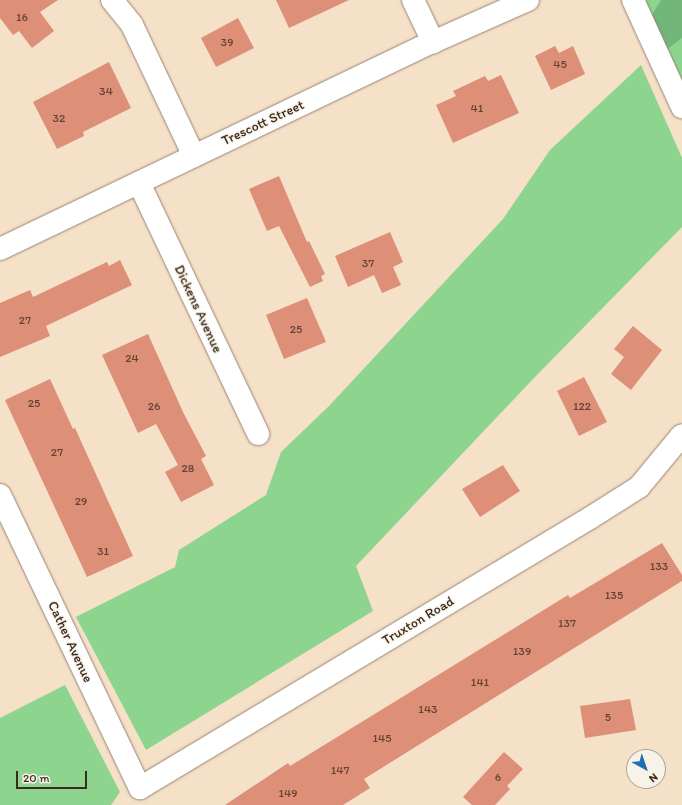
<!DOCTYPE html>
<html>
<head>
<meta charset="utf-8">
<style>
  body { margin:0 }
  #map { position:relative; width:682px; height:805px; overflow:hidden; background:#f5e0c8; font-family:Itim,sans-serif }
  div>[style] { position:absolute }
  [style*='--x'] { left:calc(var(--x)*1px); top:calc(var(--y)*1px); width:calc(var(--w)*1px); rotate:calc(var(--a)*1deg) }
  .green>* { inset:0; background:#8dd48e }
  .forest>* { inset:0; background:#72b679 }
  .building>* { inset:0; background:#dd8f78 }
  .roads { filter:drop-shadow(0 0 1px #988573) drop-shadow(0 0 1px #988573) }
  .minor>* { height:22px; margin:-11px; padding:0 11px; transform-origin:11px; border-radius:11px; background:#fff }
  span { translate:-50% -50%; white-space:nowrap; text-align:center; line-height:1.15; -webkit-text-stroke:3px #f7f3e8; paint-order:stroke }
  .number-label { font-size:12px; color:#644334 }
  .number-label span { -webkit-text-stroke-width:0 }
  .street-label { font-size:14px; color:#3b2a1e }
  .north { position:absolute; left:626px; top:749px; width:40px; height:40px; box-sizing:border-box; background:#f7f3e8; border:1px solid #aca397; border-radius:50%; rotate:140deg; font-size:11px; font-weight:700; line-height:16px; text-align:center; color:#3b2a1e }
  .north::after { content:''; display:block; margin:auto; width:14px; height:18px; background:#1f6fb2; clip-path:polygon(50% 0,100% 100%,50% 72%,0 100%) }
  .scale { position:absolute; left:16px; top:771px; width:71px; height:18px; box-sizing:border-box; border:2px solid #3b2a1e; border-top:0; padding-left:5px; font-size:12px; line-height:14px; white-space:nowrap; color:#3b2a1e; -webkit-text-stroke:3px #f7f3e8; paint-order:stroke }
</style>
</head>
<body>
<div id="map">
  <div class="green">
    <i style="clip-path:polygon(640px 0,682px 0,682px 82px)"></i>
    <i style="clip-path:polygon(641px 65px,682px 158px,682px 227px,534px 378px,356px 566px,373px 611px,146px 750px,76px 617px,175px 567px,179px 550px,266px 495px,281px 452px,329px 406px,503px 219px,550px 150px)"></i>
    <i style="clip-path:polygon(65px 685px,120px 792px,111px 805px,0 805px,0 718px)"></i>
  </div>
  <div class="forest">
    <i style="clip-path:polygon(661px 0,682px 0,682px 38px,666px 50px,650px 18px)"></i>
  </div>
  <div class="building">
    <i style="clip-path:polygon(0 0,58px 0,40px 12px,54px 31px,32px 48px,19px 31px,13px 35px,0 18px)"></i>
    <i style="clip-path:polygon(276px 0,349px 0,289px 28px)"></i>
    <i style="clip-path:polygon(238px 18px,254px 48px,216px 67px,201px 38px)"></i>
    <i style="clip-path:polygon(555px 46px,559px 53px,573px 46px,585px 74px,551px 90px,535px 56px)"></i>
    <i style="clip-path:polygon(109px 62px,131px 108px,83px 132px,84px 136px,57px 149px,33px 102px)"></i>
    <i style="clip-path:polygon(501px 75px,519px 113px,453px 143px,436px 105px,456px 96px,453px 91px,485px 76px,488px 81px)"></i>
    <i style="clip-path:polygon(279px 176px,307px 242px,309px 241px,325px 274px,321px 276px,323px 281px,310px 287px,279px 226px,267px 231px,249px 189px)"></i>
    <i style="clip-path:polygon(390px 232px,403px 262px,393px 267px,401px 285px,382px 293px,374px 275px,348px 287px,335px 256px)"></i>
    <i style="clip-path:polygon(120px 260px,132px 285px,46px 326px,50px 336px,0 357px,0 303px,30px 290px,33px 297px,107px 262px,109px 266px)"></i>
    <i style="clip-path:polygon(307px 298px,326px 342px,284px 359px,266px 315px)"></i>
    <i style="clip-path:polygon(633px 326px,662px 350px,631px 390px,611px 374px,624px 357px,614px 349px)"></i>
    <i style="clip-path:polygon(148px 334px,183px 412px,206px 456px,201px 459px,214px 485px,181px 502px,165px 472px,178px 465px,156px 424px,138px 433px,102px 355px)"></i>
    <i style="clip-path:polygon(584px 377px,607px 422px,579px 436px,557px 391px)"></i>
    <i style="clip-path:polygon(50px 379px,73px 429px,75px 428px,133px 556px,87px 577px,5px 400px)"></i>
    <i style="clip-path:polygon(503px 465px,520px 491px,480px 517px,462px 489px)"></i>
    <i style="clip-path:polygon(662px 543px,682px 575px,682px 581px,364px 779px,370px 788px,343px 805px,225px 805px,288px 763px,290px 766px,568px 595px,570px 598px)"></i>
    <i style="clip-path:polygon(630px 699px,636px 730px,585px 738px,580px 706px)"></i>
    <i style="clip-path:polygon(504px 752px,523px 769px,507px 786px,510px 789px,495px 805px,472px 805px,463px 797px)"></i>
  </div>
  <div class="roads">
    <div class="minor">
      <i style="--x:112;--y:0;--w:32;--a:51"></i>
      <i style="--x:132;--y:25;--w:145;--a:64.7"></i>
      <i style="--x:413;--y:0;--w:47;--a:64.5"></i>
      <i style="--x:633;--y:0;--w:118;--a:65.4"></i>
      <i style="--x:139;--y:183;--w:278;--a:64.6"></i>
      <i style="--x:0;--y:249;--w:480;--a:-25.6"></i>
      <i style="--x:433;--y:42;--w:104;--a:-23.9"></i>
      <i style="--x:0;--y:495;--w:325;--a:64.5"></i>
      <i style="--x:140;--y:788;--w:525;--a:-30.96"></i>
      <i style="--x:590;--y:518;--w:58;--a:-32.3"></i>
      <i style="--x:639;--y:487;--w:67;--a:-50.4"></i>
    </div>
  </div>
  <div class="number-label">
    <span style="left:22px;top:18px">16</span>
    <span style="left:227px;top:43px">39</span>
    <span style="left:560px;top:65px">45</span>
    <span style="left:106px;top:92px">34</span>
    <span style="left:477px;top:109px">41</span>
    <span style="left:59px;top:119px">32</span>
    <span style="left:368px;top:264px">37</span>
    <span style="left:25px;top:321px">27</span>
    <span style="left:296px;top:330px">25</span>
    <span style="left:132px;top:359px">24</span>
    <span style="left:34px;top:404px">25</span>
    <span style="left:154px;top:407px">26</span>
    <span style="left:582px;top:407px">122</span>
    <span style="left:57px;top:453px">27</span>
    <span style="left:188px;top:469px">28</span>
    <span style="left:81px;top:502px">29</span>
    <span style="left:103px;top:552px">31</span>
    <span style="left:659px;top:567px">133</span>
    <span style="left:614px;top:596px">135</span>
    <span style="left:567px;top:624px">137</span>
    <span style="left:522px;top:652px">139</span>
    <span style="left:480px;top:683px">141</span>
    <span style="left:428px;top:710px">143</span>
    <span style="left:608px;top:718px">5</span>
    <span style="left:382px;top:739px">145</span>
    <span style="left:340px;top:771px">147</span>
    <span style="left:498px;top:778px">6</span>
    <span style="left:288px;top:794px">149</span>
  </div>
  <div class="street-label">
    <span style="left:263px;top:123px;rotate:-25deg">Trescott Street</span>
    <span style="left:198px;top:309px;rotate:65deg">Dickens Avenue</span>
    <span style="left:418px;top:621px;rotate:-31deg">Truxton Road</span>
    <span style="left:70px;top:642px;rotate:65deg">Cather Avenue</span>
  </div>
  <div class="north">N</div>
  <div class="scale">20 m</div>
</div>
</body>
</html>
